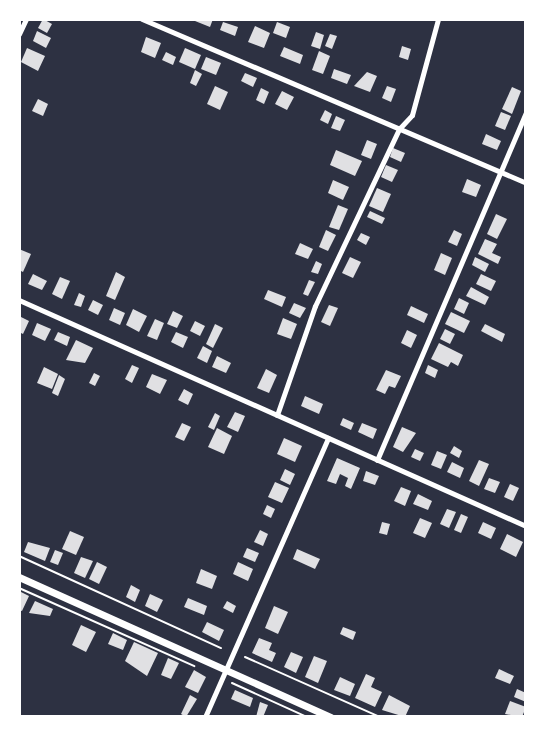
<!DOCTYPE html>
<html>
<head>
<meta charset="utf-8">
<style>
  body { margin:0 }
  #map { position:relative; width:545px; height:736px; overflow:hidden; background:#2d3142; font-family:"Fira Sans Condensed",sans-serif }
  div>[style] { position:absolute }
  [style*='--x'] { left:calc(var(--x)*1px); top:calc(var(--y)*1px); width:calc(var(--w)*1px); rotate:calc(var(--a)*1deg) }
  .building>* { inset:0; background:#e0e0e3 }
  .path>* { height:2px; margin:-1px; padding:0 1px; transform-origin:1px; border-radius:1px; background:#fff }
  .minor>* { height:5px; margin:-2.5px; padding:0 2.5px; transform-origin:2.5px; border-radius:2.5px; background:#fff }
  .tertiary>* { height:7px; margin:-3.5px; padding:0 3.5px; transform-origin:3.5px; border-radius:3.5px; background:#fff }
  span { translate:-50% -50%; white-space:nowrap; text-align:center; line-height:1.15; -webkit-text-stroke:5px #fff; paint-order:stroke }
  .frame { position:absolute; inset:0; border:21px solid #fff; pointer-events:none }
</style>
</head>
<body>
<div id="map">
  <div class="building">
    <i style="clip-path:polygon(43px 19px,52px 24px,47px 33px,38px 28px)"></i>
    <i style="clip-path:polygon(190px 19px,213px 19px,210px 27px)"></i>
    <i style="clip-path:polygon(223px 22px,238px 27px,235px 36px,220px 30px)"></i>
    <i style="clip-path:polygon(277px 22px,290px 27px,286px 38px,273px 33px)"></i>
    <i style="clip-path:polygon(255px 26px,270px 33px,264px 48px,248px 42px)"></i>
    <i style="clip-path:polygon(37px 31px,51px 38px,46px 48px,33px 41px)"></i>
    <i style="clip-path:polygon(316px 32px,324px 35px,320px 49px,311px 46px)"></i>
    <i style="clip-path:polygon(330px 34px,337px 36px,332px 49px,325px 46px)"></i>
    <i style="clip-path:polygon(146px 37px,161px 43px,155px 58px,141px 52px)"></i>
    <i style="clip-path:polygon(402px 46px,411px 49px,408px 60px,399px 57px)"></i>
    <i style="clip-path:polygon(284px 47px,303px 55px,300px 64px,280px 56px)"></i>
    <i style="clip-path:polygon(27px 48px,45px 56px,38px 71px,21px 62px)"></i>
    <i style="clip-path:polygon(185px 48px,201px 55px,195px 69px,179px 62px)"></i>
    <i style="clip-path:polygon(319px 51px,330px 56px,323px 74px,312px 70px)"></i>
    <i style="clip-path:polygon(166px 52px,176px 57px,173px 65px,162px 60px)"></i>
    <i style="clip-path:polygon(206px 57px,221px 63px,216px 75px,201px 69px)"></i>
    <i style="clip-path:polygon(334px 69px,351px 75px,347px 84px,331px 78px)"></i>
    <i style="clip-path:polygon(195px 70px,202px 74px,196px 86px,190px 83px)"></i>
    <i style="clip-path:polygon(367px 72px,377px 76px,370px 92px,354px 86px)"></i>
    <i style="clip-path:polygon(245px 73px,257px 78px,253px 87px,241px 81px)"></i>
    <i style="clip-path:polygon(215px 86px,228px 92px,220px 110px,207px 104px)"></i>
    <i style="clip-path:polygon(387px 86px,396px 89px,391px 102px,382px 98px)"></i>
    <i style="clip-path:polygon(512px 87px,521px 91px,512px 114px,502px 109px)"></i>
    <i style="clip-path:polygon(261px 88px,269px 92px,264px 104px,256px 100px)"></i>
    <i style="clip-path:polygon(282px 91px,294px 97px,287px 110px,275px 104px)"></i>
    <i style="clip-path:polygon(38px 99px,48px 104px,43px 116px,32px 111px)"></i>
    <i style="clip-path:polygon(325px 110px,332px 114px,328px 124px,320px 120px)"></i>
    <i style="clip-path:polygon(501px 112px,511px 116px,505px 130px,495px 126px)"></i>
    <i style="clip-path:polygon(336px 116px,345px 120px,340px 131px,331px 128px)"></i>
    <i style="clip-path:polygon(486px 134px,501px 141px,497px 150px,482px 144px)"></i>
    <i style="clip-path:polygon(367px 140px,377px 144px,371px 159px,361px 155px)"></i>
    <i style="clip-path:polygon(393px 148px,405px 153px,401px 162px,390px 157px)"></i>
    <i style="clip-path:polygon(336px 150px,362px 161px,355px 176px,330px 165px)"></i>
    <i style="clip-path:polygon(386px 165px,398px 170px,392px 182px,381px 177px)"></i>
    <i style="clip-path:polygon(467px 179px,481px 185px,476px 197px,462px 192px)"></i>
    <i style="clip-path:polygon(333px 180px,349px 187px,343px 200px,328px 193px)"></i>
    <i style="clip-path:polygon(377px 188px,391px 194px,383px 212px,369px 206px)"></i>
    <i style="clip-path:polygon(338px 205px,348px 209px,339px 230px,329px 227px)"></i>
    <i style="clip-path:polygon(370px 211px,385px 218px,382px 224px,367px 217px)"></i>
    <i style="clip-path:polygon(496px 214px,507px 219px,497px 239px,487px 234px)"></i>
    <i style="clip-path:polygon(326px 230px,336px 235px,328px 251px,319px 247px)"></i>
    <i style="clip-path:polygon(454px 230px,462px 234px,457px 246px,448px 242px)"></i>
    <i style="clip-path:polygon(361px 233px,370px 237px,366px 245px,357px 240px)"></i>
    <i style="clip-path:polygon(485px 239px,497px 244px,492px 253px,501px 257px,498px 264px,478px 254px)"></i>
    <i style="clip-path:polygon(300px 243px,313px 249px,308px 259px,295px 254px)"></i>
    <i style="clip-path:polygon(19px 249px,31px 254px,23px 272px,19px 270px)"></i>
    <i style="clip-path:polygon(441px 253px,452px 258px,445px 275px,434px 270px)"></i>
    <i style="clip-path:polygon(350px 257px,361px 262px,353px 278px,342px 273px)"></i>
    <i style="clip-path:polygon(475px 257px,489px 264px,485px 272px,472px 265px)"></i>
    <i style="clip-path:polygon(316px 261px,322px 264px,318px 274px,311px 272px)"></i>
    <i style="clip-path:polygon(116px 272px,125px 277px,115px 300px,106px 296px)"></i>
    <i style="clip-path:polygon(33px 274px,47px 281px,42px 290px,28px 284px)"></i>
    <i style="clip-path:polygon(481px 274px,496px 281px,491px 291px,476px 284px)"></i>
    <i style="clip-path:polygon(60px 277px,70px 281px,62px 299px,52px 294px)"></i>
    <i style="clip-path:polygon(309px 280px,315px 282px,308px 296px,303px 294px)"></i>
    <i style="clip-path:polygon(471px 287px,489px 297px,485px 305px,466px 296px)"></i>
    <i style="clip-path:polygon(268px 290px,286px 297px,282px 307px,264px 299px)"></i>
    <i style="clip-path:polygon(79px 293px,85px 296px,81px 307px,74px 305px)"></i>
    <i style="clip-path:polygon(459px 298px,469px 303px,464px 314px,454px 309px)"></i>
    <i style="clip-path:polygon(93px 300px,103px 305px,98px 315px,88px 310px)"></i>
    <i style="clip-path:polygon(294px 303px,306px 308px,300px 318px,289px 313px)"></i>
    <i style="clip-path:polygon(329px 305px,338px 308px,330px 326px,321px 322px)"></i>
    <i style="clip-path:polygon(411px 306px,428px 314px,424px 323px,407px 315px)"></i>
    <i style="clip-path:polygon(114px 308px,125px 313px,120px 325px,109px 320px)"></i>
    <i style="clip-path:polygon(133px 309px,147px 316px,139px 332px,126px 325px)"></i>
    <i style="clip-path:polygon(173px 311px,183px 316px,177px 328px,167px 324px)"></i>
    <i style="clip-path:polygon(451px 312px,470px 321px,464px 333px,445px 324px)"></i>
    <i style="clip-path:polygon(19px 316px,29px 321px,23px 334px,19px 332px)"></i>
    <i style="clip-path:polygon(283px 318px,297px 324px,291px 339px,277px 334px)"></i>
    <i style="clip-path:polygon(155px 319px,164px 323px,157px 340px,147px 336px)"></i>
    <i style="clip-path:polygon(195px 321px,205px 326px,200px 336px,190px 331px)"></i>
    <i style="clip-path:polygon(37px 323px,51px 329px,45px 341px,32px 335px)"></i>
    <i style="clip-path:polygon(215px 324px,223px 328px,213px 348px,206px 344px)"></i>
    <i style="clip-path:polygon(485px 324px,505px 334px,502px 342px,481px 331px)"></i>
    <i style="clip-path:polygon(445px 329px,455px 334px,450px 344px,440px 339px)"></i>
    <i style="clip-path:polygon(407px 330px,417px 335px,411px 348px,401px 343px)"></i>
    <i style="clip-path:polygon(58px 332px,70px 337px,67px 346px,54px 340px)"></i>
    <i style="clip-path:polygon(176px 332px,188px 337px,183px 348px,171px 342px)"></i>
    <i style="clip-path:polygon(76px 340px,93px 348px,85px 363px,66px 360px)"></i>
    <i style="clip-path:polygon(439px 343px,463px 355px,458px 366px,451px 362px,448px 367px,431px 359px)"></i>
    <i style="clip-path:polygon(203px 346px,212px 351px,207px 363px,197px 358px)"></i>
    <i style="clip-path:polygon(217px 356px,231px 363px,226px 373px,212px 367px)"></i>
    <i style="clip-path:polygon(132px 365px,139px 368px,132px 383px,125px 379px)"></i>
    <i style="clip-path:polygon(428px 365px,438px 370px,435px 378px,425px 373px)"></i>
    <i style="clip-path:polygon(44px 367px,58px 374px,52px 389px,37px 383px)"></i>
    <i style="clip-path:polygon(266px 369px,277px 375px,269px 393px,257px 388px)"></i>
    <i style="clip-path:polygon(386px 370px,401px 376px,395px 388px,389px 386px,385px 394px,376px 390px)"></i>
    <i style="clip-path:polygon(94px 373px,100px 376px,95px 386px,89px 383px)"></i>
    <i style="clip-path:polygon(152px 374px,167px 380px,160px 394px,146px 387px)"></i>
    <i style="clip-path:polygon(59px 375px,65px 379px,58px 396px,52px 393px)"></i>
    <i style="clip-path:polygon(184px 389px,193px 394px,188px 405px,178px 400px)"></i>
    <i style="clip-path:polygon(305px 396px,323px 404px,319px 414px,301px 406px)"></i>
    <i style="clip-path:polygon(235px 412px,245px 416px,238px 432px,227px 427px)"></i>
    <i style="clip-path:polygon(215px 413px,220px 416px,214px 430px,208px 427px)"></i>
    <i style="clip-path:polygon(343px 418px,354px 423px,351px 430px,340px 425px)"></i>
    <i style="clip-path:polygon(182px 423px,191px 427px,184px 441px,175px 437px)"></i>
    <i style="clip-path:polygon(362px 423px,377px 429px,373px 439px,358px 432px)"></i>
    <i style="clip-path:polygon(402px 427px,416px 433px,403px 452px,393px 447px)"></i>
    <i style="clip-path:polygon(217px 428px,232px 436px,224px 454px,208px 447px)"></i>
    <i style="clip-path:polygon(284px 438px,302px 446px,295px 462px,277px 454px)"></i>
    <i style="clip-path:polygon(454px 446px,462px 451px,459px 458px,450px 453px)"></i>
    <i style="clip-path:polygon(415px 449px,424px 453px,420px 461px,411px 457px)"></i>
    <i style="clip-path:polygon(437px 451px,447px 455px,441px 469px,431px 465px)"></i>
    <i style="clip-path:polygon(337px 458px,360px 468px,351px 489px,345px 486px,348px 478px,340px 474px,336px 484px,327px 481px)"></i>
    <i style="clip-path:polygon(479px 460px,489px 464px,479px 486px,469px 481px)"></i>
    <i style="clip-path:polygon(452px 462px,464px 468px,460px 478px,447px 472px)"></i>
    <i style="clip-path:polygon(285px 469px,295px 474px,290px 485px,280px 480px)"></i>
    <i style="clip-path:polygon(366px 471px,379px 476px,375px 485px,363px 481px)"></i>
    <i style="clip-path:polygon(489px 478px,500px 482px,495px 493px,484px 489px)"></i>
    <i style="clip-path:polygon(275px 482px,289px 488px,282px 503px,268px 497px)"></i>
    <i style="clip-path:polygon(510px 484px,519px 488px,513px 501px,504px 497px)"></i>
    <i style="clip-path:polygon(401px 487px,411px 491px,405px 506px,394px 501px)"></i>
    <i style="clip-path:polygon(418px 494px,432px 501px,428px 510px,413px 504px)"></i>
    <i style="clip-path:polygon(267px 505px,275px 509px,271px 518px,263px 514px)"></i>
    <i style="clip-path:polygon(447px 509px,456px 512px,449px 528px,440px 524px)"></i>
    <i style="clip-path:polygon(461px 514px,468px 517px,461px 533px,454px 530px)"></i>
    <i style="clip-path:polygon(420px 518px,432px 523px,425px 538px,413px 533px)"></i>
    <i style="clip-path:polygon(382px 522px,390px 524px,387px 535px,379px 533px)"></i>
    <i style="clip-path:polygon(483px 522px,496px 528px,491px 539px,478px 533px)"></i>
    <i style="clip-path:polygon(260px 530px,268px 534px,263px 546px,254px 542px)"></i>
    <i style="clip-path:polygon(70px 531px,84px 537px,76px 555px,62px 549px)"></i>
    <i style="clip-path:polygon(507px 534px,523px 542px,516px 557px,500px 549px)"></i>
    <i style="clip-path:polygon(28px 542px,50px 548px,45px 561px,24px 552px)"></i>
    <i style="clip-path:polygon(247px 548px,259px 553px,255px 562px,243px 557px)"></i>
    <i style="clip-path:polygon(297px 549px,320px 559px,315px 569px,293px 559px)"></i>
    <i style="clip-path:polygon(55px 550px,63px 553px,58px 565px,50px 562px)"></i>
    <i style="clip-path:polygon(81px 557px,93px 561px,85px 578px,74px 573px)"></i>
    <i style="clip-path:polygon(97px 562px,107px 567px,99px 584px,89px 579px)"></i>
    <i style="clip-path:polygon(238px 562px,253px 569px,248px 581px,233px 574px)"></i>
    <i style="clip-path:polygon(201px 569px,217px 576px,212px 589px,196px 583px)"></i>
    <i style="clip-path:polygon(131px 585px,140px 590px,135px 602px,126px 597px)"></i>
    <i style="clip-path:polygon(19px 591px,29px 596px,22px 611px,19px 610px)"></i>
    <i style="clip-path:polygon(150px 594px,163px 600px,157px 612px,145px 606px)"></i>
    <i style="clip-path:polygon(188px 598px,207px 606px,204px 615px,184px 607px)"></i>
    <i style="clip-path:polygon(35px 601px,53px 609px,50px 616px,29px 613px)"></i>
    <i style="clip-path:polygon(227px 601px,236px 606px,233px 613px,223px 608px)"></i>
    <i style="clip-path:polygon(274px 606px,288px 612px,278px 634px,265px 628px)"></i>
    <i style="clip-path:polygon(207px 622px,224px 630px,219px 641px,202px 632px)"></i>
    <i style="clip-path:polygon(81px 625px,96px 632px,86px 652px,72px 645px)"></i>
    <i style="clip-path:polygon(343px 627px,356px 632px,353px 640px,340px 634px)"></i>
    <i style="clip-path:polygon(113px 633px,127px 640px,123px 650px,108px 644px)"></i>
    <i style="clip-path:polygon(259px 638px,272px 643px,269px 650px,276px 653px,272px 662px,252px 653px)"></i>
    <i style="clip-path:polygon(134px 642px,158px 653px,147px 676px,125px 661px)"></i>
    <i style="clip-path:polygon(291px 652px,303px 657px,296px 673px,284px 667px)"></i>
    <i style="clip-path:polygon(314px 656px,327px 661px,318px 683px,305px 677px)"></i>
    <i style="clip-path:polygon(168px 658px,179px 663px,171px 679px,161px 675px)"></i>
    <i style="clip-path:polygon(499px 669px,514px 676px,510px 684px,495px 678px)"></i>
    <i style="clip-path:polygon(194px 670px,206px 677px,198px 693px,185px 687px)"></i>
    <i style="clip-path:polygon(366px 674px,375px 678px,371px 687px,382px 692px,375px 707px,355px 698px)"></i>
    <i style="clip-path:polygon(340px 677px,355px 684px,350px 696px,334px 690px)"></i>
    <i style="clip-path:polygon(517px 689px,526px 693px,526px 702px,514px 697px)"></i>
    <i style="clip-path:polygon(235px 690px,253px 698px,250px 707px,231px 699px)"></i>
    <i style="clip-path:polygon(190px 695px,197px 699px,186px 717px,181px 714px)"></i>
    <i style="clip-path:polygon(389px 695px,410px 706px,405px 717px,382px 710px)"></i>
    <i style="clip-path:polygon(510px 701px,526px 707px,522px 717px,505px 714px)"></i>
    <i style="clip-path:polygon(260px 702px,268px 705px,263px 717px,256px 717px)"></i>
  </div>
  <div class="path">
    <i style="--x:19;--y:556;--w:222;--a:24.5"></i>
    <i style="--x:19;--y:588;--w:192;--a:24"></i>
    <i style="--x:245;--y:657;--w:148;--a:24"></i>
    <i style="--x:232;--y:683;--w:82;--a:24.4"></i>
  </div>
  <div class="minor">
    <i style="--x:142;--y:19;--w:418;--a:23.1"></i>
    <i style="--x:19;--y:34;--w:17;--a:-65"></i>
    <i style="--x:19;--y:300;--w:555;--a:24.03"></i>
    <i style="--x:277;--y:415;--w:115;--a:-70.8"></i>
    <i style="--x:315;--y:306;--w:196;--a:-64.6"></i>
    <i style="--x:399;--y:129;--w:19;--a:-47"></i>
    <i style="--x:412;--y:115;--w:99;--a:-74.8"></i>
    <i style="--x:377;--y:460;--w:378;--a:-66.8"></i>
    <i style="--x:205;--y:717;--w:305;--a:-66.2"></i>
  </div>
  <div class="tertiary">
    <i style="--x:19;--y:577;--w:342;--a:24.2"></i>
  </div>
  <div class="frame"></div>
</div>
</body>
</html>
